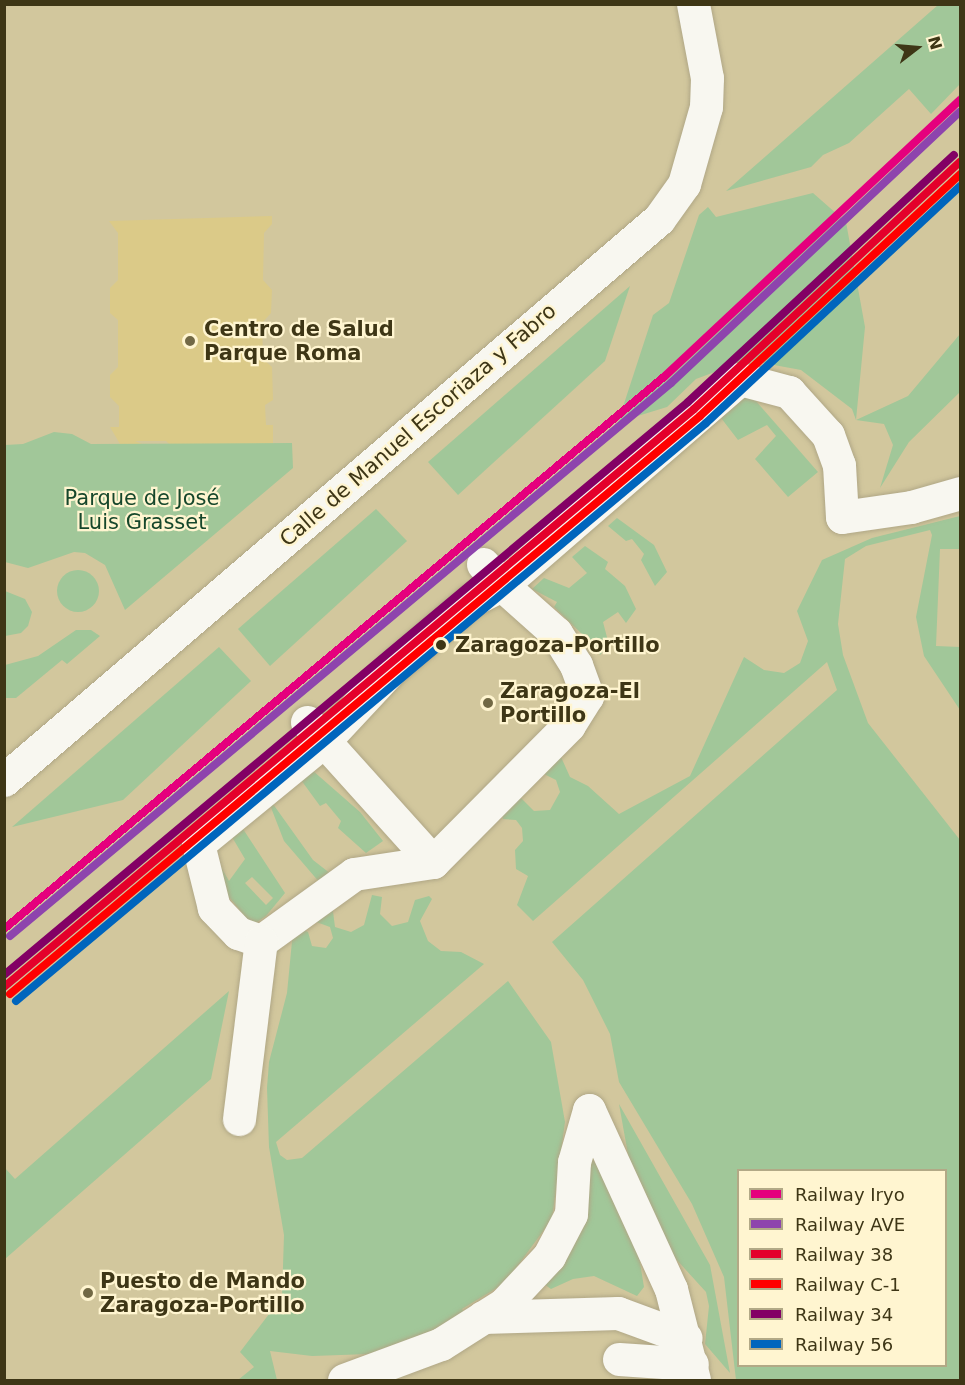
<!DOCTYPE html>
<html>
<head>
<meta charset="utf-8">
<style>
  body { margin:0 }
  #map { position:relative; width:965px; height:1385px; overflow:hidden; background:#d2c79d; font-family:"DejaVu Sans",sans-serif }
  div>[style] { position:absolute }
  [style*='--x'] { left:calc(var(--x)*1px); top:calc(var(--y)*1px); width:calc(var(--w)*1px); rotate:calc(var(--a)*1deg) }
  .built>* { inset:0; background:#dbca88 }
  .green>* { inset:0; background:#a1c799 }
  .round { border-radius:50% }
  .roads { filter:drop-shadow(0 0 2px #b0a786) drop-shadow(0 0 2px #b0a786) }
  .minor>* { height:33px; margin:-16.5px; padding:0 16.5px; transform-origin:16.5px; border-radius:16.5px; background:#f8f7f0 }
  .rail-1>* { height:8px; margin:-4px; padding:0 4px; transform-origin:4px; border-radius:4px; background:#e5007d }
  .rail-2>* { height:8px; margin:-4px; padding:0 4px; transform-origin:4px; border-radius:4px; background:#8e44ad }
  .rail-3>* { height:8px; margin:-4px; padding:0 4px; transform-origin:4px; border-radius:4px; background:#e4002b }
  .rail-4>* { height:8px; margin:-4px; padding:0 4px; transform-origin:4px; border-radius:4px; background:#f00 }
  .rail-5>* { height:8px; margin:-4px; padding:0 4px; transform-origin:4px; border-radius:4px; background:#830065 }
  .rail-6>* { height:8px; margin:-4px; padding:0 4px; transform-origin:4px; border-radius:4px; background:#0065bd }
  .dots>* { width:16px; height:16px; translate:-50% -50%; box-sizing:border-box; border:3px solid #fff5d0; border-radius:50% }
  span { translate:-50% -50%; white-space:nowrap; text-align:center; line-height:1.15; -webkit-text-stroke:4.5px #fff5d0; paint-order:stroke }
  .poi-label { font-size:21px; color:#3e3616; font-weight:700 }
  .left { translate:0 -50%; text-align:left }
  .street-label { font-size:21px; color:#3e3616 }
  .park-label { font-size:21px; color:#16472b }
  .stop-label { font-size:21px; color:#3e3616; font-weight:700 }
  .frame { position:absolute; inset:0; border:6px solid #3e3616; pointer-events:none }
  .legend { position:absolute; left:737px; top:1169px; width:210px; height:198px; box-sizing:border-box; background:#fff5d0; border:2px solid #b2a986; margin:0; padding:8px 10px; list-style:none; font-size:18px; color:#3e3616 }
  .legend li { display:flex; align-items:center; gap:12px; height:30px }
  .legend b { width:30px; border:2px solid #b2a986 }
  .north { position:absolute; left:887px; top:18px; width:60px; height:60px; -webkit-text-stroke:4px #fff5d0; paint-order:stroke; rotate:74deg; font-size:16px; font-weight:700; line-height:24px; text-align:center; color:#3e3616 }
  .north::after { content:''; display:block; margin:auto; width:21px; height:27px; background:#3e3616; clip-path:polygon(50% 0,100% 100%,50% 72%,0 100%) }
</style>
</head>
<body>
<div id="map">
  <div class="built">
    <i style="clip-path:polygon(272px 216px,272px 224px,264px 233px,263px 280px,272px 290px,271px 313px,262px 323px,263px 359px,272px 367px,273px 400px,265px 405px,266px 425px,273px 425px,273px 450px,255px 444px,208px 444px,176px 450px,166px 441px,135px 441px,142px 444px,111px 449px,120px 444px,110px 427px,119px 427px,119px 406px,110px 397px,110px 375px,118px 367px,118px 320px,110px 313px,110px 288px,118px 280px,118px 233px,109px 221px)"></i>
  </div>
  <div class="green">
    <i style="clip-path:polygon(938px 5px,960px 5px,960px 84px,931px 114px,909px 89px,849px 143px,823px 155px,811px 167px,726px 191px)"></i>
    <i style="clip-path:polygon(813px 193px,846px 222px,865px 327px,856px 420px,908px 396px,960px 334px,960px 392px,909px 442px,880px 488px,893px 445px,884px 424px,856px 420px,852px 409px,801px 370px,747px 360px,696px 379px,667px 407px,618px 422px,653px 315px,669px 303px,699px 215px,708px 207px,716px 217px)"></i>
    <i style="clip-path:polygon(630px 286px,605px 361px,458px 495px,428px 462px)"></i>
    <i style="clip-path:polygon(748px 392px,818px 472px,788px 497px,755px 459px,776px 436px,767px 425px,738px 440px,718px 414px)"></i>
    <i style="clip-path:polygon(54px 432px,72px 434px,91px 444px,292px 443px,293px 468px,125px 610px,105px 565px,85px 553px,74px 552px,28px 568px,5px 562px,5px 445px,23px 444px)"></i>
    <i style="clip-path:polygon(376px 509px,407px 541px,270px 666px,238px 629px)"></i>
    <i style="clip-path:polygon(evenodd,960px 516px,960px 549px,940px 549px,936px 646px,960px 647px,960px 710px,924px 656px,916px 617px,932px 535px,930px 530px,866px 546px,845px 559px,838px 624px,843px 655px,868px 723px,960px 840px,960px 1380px,736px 1380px,724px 1277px,692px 1204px,619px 1082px,610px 1034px,583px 980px,552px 942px,837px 690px,827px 662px,533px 921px,517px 905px,528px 876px,516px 869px,515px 850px,523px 841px,522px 828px,516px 820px,503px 819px,501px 810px,519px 796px,534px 811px,550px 810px,560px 792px,556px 780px,544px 774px,561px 757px,570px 777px,588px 786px,619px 814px,690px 776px,744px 657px,764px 670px,784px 673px,800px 663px,808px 641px,797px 611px,822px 560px,872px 538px,960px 516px,738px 1170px,946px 1170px,946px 1366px,738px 1366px,738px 1170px)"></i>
    <i style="clip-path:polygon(617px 518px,654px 545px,667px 572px,655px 586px,641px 560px,644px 554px,632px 539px,626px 541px,608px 526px)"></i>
    <i style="clip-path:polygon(585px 546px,608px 562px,605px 569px,625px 586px,636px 609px,626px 623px,618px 612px,603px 622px,609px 645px,600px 655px,587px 634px,584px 636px,554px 607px,557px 602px,532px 589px,544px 578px,569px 588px,587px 573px,572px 557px)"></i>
    <i class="round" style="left:57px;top:570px;width:42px;height:42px"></i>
    <i style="clip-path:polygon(5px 591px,25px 599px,32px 612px,28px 626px,21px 633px,5px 636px)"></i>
    <i style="clip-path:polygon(76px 630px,91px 630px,100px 636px,67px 664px,62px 660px,16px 698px,5px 698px,5px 665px,38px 656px)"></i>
    <i style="clip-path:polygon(219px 647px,251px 681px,123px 800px,12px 827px)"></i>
    <i style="clip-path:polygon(312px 770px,360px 812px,383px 841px,366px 853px,338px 828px,341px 821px,326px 803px,320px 806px,301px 780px)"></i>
    <i style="clip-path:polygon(273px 804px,313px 860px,331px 874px,320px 883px,284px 841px,270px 805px)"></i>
    <i style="clip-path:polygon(evenodd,243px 829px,285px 893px,266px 916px,242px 932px,213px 902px,208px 887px,213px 885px,203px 861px,213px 853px,229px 881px,245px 859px,232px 837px,243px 829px,252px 877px,273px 898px,266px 905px,245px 883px,252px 877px,243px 829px,230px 898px,247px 919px,242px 924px,223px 903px,230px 898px)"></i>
    <i style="clip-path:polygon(372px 895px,382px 897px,380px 914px,392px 926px,408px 922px,415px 900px,429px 896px,432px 899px,420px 921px,428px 941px,441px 951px,461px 952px,484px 964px,276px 1142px,280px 1155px,287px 1160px,302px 1158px,508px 981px,551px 1042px,565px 1122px,552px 1219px,505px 1283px,462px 1309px,466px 1315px,413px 1343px,369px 1354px,312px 1356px,270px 1351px,277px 1380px,238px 1380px,254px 1367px,240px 1352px,282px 1297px,284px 1235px,269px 1147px,267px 1088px,269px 1062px,287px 993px,293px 931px,299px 928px,308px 932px,312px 946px,326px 948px,333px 938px,330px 927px,308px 919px,332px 904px,335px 927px,351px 932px,364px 925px)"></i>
    <i style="clip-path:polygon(229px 991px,211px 1079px,5px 1259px,5px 1168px,15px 1179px)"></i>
    <i style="clip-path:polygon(619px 1104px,710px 1265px,730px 1373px,705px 1344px,709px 1306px,706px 1292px,655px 1236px,629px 1160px)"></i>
    <i style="clip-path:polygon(592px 1157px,636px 1238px,644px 1287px,637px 1296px,594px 1276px,573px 1279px,551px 1289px,544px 1284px)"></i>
  </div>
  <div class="roads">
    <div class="minor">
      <i style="--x:483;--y:564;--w:28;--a:48"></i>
      <i style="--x:502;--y:585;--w:72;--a:41.6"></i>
      <i style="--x:556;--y:633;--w:38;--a:58"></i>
      <i style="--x:576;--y:665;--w:33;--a:70"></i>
      <i style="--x:587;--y:696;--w:34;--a:122"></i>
      <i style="--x:569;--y:725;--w:193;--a:134.8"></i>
      <i style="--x:433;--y:862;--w:80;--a:171.4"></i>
      <i style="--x:354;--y:874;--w:115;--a:144.2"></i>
      <i style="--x:261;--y:941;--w:24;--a:-161"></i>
      <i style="--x:238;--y:933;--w:35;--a:-134"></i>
      <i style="--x:214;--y:908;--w:66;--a:-104"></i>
      <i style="--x:198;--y:844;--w:163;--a:-39.3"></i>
      <i style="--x:324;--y:741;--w:103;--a:-47"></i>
      <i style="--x:394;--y:666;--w:100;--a:-40.5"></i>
      <i style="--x:470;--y:601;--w:36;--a:-27"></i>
      <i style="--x:502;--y:585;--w:315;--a:-40.9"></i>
      <i style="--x:740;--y:379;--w:51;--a:14.9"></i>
      <i style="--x:789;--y:392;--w:58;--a:47.8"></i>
      <i style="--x:828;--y:435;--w:32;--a:70"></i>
      <i style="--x:839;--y:465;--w:52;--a:86.7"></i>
      <i style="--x:842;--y:517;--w:70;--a:-8.2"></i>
      <i style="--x:911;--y:507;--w:51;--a:-15.9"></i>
      <i style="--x:307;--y:722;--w:188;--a:48"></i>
      <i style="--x:4;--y:780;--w:862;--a:-40.58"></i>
      <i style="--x:659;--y:219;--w:43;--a:-54.5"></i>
      <i style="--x:684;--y:184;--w:80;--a:-74.1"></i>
      <i style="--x:706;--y:107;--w:29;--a:-88"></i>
      <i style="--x:707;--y:78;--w:75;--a:-100.7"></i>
      <i style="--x:589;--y:1110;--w:197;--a:65.4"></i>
      <i style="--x:671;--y:1289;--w:94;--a:75.8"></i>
      <i style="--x:239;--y:1119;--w:179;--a:-83"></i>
      <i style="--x:483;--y:1317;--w:135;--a:-1.7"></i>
      <i style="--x:618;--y:1313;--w:72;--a:20.2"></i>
      <i style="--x:619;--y:1359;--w:73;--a:3.9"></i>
      <i style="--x:344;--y:1380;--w:103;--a:-20.4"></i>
      <i style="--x:441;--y:1344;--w:75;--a:-32.4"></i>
      <i style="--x:504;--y:1304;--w:66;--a:-46.8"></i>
      <i style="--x:549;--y:1256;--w:47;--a:-62.4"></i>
      <i style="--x:571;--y:1214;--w:52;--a:-86.7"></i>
      <i style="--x:574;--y:1162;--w:54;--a:-73.9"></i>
    </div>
  </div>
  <div class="rail-1">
    <i style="--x:4;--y:929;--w:862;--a:-39.92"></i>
    <i style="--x:665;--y:376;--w:404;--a:-43.1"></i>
  </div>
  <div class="rail-2">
    <i style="--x:10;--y:936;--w:862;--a:-39.92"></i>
    <i style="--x:671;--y:383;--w:396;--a:-43.2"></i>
  </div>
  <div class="rail-3">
    <i style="--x:4;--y:987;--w:900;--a:-39.95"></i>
    <i style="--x:694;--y:409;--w:363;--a:-42.9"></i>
  </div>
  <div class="rail-4">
    <i style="--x:10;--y:994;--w:900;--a:-39.95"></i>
    <i style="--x:700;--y:416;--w:355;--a:-42.9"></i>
  </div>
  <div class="rail-5">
    <i style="--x:4;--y:975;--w:892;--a:-39.95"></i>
    <i style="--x:688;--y:402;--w:363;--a:-42.9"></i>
  </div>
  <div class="rail-6">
    <i style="--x:16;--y:1001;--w:900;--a:-39.95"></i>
    <i style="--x:706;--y:423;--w:347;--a:-43"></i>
  </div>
  <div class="dots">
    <i style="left:190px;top:341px;background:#726945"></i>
    <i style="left:441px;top:645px;background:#3e3616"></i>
    <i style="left:488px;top:703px;background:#726945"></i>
    <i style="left:88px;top:1293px;background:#726945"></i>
  </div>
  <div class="poi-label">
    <span class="left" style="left:204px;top:341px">Centro de Salud<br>Parque Roma</span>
    <span class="left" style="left:500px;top:703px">Zaragoza-El<br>Portillo</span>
    <span class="left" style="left:100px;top:1293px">Puesto de Mando<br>Zaragoza-Portillo</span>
  </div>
  <div class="street-label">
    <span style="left:418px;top:425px;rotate:-41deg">Calle de Manuel Escoriaza y Fabro</span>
  </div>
  <div class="park-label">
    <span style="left:142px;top:510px">Parque de José<br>Luis Grasset</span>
  </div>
  <div class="stop-label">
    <span class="left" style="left:455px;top:645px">Zaragoza-Portillo</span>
  </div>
  <div class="frame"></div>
  <ul class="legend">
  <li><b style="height:8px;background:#e5007d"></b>Railway Iryo</li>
  <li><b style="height:8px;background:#8e44ad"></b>Railway AVE</li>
  <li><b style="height:8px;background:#e4002b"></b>Railway 38</li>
  <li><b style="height:8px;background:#f00"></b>Railway C-1</li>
  <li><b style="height:8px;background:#830065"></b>Railway 34</li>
  <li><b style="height:8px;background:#0065bd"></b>Railway 56</li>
  </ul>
  <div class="north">N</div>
</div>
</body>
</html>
